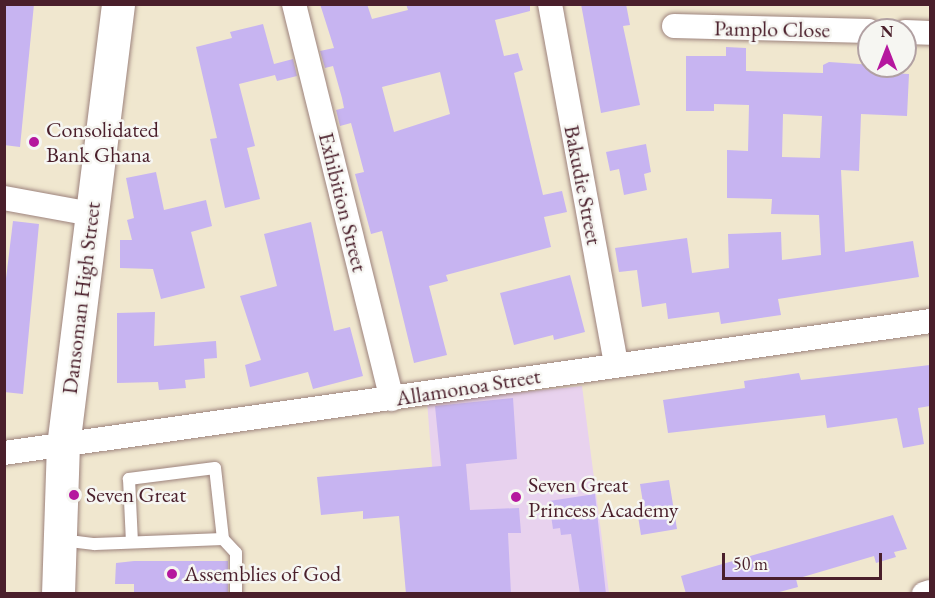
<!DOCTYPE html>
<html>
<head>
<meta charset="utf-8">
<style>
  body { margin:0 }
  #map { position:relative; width:935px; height:598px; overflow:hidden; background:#f0e7cf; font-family:"EB Garamond",serif }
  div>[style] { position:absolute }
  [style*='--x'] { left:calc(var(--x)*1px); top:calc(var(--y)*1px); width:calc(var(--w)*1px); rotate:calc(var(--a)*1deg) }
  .built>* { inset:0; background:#e8d2ee }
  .building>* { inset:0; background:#c7b4f1 }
  .roads { filter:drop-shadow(0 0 2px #9d837d) drop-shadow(0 0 2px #9d837d) }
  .lane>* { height:12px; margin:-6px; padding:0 6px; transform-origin:6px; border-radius:6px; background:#fff }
  .street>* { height:24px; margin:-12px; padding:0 12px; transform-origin:12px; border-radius:12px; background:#fff }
  .secondary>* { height:33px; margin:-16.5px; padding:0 16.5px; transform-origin:16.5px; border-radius:16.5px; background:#fff }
  .dots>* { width:16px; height:16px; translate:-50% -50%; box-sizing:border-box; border:3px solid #f6f6f2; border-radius:50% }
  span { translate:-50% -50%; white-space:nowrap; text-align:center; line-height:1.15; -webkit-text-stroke:5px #f6f6f2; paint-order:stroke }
  .street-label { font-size:22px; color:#4a1f2b }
  .poi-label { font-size:22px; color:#4a1f2b }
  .left { translate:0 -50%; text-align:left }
  .frame { position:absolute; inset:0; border:6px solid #4a1f2b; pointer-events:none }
  .north { position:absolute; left:857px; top:18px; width:60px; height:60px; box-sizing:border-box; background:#f6f6f2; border:2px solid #b1a0a2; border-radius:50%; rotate:0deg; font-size:16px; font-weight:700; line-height:24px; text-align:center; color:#4a1f2b }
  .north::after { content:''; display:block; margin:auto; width:21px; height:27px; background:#b5179e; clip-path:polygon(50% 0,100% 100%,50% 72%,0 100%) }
  .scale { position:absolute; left:722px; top:553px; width:160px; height:27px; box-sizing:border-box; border:3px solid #4a1f2b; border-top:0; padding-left:8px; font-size:18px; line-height:21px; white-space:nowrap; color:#4a1f2b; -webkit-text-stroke:4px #f6f6f2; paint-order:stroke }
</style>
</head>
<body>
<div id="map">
  <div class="built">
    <i style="clip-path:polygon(582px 386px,609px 593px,442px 593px,427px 401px)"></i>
  </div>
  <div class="building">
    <i style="clip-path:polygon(4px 4px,34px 4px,20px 147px,4px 145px)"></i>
    <i style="clip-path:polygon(evenodd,320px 4px,367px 4px,372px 19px,408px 10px,406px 4px,530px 4px,530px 11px,495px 20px,504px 56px,518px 53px,523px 70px,514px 73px,543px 195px,562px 191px,567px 212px,544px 217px,551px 247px,446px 275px,448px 281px,429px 286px,447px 355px,414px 363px,382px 231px,371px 234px,355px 174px,364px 172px,351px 123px,340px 126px,336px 110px,344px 108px,342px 98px,333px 66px,325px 68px,320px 51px,334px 48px,320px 4px,440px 72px,450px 114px,394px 132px,382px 87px,440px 72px)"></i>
    <i style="clip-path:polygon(581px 4px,626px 4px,630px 25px,623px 26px,640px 105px,601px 113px)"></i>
    <i style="clip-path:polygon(263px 24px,274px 64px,293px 59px,297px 76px,277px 81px,275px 75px,239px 84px,255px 146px,247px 148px,260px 199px,225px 208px,210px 139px,217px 138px,196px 47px,232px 38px,230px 32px)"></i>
    <i style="clip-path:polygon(evenodd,726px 47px,746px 48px,746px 71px,823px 73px,823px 65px,829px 62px,889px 66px,889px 73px,909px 74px,907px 116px,861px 114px,859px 171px,841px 170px,845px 252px,913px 241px,919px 277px,778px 299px,781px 315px,721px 324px,719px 312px,668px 319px,666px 303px,642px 307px,637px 270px,619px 272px,615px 248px,687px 238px,692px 273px,729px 268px,728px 234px,781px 232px,782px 260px,821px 255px,819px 215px,771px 214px,772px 199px,727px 198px,727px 150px,748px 151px,749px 105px,714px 104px,714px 111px,686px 111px,686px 56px,726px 56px,726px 47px,783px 114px,822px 116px,820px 158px,782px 157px,783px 114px)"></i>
    <i style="clip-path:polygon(646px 144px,651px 172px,644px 174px,647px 190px,624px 195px,619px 169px,610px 171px,606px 152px)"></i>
    <i style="clip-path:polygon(156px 172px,164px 210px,206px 200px,212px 226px,191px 232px,205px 288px,161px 299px,153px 269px,120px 268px,120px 240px,132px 240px,127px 220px,134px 218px,126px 178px)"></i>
    <i style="clip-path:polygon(13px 221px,39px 224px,23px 394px,4px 392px,4px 295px)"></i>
    <i style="clip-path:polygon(311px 222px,334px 331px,350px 327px,363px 376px,313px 389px,308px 372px,250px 387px,245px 365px,261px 360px,240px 296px,277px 286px,264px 234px)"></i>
    <i style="clip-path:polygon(570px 275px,585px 332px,554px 340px,553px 335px,514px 345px,500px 293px)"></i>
    <i style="clip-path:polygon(155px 312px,154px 346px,216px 341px,217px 358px,204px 359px,205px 378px,185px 380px,186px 388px,159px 390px,158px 382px,117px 383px,117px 313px)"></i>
    <i style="clip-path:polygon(930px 365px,930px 406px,918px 408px,924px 444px,903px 448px,897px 418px,827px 428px,825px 415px,668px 433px,663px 400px,745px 388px,744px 381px,799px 373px,801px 380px)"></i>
    <i style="clip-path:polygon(513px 398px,517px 459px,466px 464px,470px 510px,519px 508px,521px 533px,508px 533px,511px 594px,406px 594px,399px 516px,363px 519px,363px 511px,321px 515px,317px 477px,441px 466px,435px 406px)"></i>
    <i style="clip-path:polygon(669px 480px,677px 529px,641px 535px,637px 510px,644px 509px,640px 484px)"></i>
    <i style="clip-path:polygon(595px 494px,606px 594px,580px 594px,571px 534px,561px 535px,560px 528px,553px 529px,549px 501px)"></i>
    <i style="clip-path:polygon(893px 515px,907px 549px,894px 552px,896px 557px,876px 563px,874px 556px,796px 579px,798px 587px,772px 594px,686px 594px,681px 576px)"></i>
    <i style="clip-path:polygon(134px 561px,228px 561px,228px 594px,134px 594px,134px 584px,115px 584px,116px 563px)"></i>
  </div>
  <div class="roads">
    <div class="lane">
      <i style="--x:223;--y:539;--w:19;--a:47"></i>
      <i style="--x:236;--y:553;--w:41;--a:90"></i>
      <i style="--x:61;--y:540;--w:34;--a:7"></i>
      <i style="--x:95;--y:544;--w:128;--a:-2.2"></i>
      <i style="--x:223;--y:539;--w:71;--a:-96.4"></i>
      <i style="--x:215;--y:468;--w:87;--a:172.7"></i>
      <i style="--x:129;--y:479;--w:63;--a:87.3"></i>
    </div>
    <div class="street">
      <i style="--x:294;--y:4;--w:407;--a:76.1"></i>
      <i style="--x:550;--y:4;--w:367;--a:79.6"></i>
      <i style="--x:674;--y:26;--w:195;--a:1.5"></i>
      <i style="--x:905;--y:32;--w:25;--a:2"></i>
      <i style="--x:4;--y:198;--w:88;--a:10.4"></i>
      <i style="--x:4;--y:453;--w:935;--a:-8.11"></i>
      <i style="--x:924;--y:594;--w:6;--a:-18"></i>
    </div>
    <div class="secondary">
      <i style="--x:58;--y:594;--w:148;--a:-88.1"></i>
      <i style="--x:63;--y:446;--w:445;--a:-82.9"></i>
    </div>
  </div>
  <div class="dots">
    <i style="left:34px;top:142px;background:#b5179e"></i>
    <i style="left:74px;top:495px;background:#b5179e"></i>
    <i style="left:516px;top:497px;background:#b5179e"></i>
    <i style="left:172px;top:574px;background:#b5179e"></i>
  </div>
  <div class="street-label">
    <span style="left:772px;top:29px;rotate:1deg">Pamplo Close</span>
    <span style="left:583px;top:185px;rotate:79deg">Bakudie Street</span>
    <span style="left:343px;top:202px;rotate:76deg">Exhibition Street</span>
    <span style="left:81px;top:298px;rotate:-83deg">Dansoman High Street</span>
    <span style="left:468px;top:387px;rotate:-9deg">Allamonoa Street</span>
  </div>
  <div class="poi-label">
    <span class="left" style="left:46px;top:142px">Consolidated<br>Bank Ghana</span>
    <span class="left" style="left:528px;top:497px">Seven Great<br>Princess Academy</span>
    <span class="left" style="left:86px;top:495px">Seven Great</span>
    <span class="left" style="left:184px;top:574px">Assemblies of God</span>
  </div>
  <div class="frame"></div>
  <div class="north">N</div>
  <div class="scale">50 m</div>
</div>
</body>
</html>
